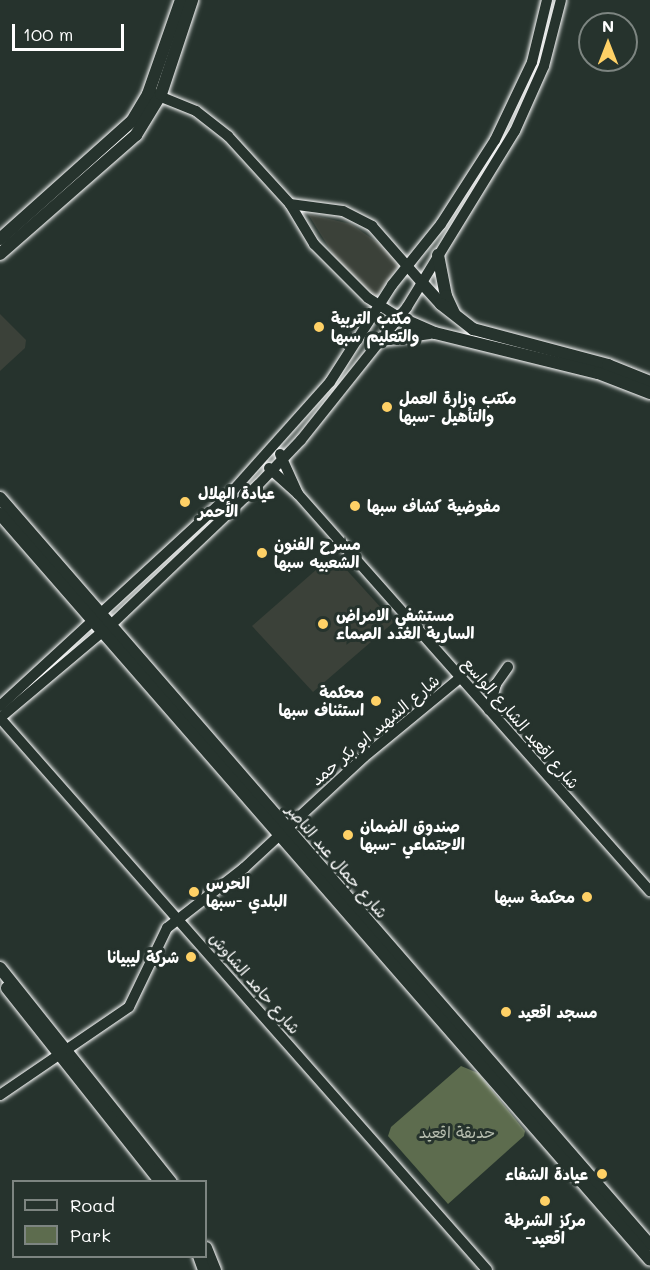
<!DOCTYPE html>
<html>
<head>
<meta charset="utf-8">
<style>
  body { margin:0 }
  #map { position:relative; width:650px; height:1270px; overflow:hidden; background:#26332d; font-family:Mali,"Playpen Sans Arabic",sans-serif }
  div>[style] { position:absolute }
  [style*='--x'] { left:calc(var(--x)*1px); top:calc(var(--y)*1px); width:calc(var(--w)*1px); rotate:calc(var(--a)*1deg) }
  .built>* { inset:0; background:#3b4139 }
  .green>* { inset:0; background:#5d6c4e }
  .roads { filter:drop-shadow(0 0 2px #fff) drop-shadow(0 0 2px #fff) }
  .secondary>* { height:10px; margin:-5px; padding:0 5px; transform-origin:5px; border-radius:5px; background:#26332d }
  .primary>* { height:12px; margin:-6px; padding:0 6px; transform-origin:6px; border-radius:6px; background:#26332d }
  .dots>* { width:16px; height:16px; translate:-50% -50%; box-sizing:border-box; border:3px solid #26332d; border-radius:50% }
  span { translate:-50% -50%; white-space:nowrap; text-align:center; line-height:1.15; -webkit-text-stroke:6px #26332d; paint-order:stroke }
  .poi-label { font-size:16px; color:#fff; font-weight:700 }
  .left { translate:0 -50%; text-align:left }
  .right { translate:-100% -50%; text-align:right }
  .street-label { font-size:16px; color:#fff }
  .park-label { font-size:16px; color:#b6bdaf }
  .legend { position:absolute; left:12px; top:1180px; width:195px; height:78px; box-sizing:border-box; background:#26332d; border:2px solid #7d8581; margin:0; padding:8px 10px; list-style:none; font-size:18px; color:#fff }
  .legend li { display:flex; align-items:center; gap:12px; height:30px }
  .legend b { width:30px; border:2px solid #7d8581 }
  .north { position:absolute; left:578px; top:12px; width:60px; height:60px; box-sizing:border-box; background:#26332d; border:2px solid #7d8581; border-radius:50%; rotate:0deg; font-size:16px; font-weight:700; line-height:24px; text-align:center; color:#fff }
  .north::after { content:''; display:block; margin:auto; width:21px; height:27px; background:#ffd166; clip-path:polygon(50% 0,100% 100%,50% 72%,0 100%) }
  .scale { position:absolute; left:12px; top:24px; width:112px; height:27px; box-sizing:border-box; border:3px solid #fff; border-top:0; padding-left:8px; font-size:18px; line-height:21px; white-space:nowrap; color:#fff; -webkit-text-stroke:4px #26332d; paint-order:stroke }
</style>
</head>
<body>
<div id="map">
  <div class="built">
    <i style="clip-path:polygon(308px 214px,351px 224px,397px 256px,402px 262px,375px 299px,336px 259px)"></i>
    <i style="clip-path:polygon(0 314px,26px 340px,25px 348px,0 371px)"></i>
    <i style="clip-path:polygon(333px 555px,394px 622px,313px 692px,252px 626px)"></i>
  </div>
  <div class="green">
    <i style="clip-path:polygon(461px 1066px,478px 1073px,525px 1131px,524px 1136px,448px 1204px,388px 1136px,391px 1127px)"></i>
  </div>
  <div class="roads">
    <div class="secondary">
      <i style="--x:154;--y:94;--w:45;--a:22"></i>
      <i style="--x:196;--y:111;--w:41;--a:38"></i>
      <i style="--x:228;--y:136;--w:92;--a:47.6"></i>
      <i style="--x:290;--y:204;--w:47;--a:59"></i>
      <i style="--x:314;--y:244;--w:76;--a:45"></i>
      <i style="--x:368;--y:298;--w:36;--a:32"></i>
      <i style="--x:290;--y:204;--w:53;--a:7.5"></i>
      <i style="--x:343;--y:211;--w:33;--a:27"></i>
      <i style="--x:372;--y:226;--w:76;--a:48.7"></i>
      <i style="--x:280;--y:454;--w:44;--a:65.8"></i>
      <i style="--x:269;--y:468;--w:39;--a:42"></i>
      <i style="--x:298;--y:494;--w:531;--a:48.44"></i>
      <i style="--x:0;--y:706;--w:310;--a:-42.6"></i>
      <i style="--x:228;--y:496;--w:153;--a:-48.2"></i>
      <i style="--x:330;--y:382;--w:115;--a:-57.4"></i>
      <i style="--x:392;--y:285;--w:78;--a:-51.2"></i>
      <i style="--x:441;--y:224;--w:100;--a:-57.3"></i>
      <i style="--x:495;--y:140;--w:86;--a:-64.6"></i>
      <i style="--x:532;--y:62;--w:64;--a:-76.4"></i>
      <i style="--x:489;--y:710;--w:27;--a:-75"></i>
      <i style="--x:496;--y:684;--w:21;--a:-55"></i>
      <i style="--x:0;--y:718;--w:148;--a:-40.1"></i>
      <i style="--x:113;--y:623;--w:200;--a:-43.6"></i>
      <i style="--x:258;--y:485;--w:62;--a:-46.3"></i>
      <i style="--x:301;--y:440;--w:170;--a:-51.4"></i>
      <i style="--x:407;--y:307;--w:206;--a:-58.5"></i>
      <i style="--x:515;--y:131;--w:71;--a:-66"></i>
      <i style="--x:544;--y:66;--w:68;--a:-75.6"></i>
      <i style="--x:0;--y:718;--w:736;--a:48.58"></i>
      <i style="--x:0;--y:1095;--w:156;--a:-34.3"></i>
      <i style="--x:129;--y:1007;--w:88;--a:-64.3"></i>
      <i style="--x:167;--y:928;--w:98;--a:-37.9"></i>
      <i style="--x:244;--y:868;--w:163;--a:-42.8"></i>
      <i style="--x:364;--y:757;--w:126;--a:-39.5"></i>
    </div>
    <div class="primary">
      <i style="--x:0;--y:239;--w:177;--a:-41.8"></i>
      <i style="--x:132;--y:121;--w:31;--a:-59"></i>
      <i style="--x:148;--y:94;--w:100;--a:-70.7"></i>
      <i style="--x:0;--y:254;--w:181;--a:-41.2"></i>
      <i style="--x:136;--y:135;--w:48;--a:-58.6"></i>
      <i style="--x:161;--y:94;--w:99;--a:-71.7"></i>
      <i style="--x:438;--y:255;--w:42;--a:79"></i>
      <i style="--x:446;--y:296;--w:19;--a:65"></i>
      <i style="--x:422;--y:283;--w:28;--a:48"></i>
      <i style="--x:441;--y:304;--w:41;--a:38"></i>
      <i style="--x:473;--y:329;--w:140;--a:14.9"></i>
      <i style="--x:608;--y:365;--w:45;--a:22"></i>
      <i style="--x:398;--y:317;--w:40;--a:23.4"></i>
      <i style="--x:435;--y:333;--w:168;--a:13.8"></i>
      <i style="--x:598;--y:373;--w:56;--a:21"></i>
      <i style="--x:381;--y:340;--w:49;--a:-8.1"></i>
      <i style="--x:0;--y:498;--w:990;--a:48.97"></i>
      <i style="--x:0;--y:514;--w:989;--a:48.93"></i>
      <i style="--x:0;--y:968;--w:274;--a:51.4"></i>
      <i style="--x:7;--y:988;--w:248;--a:51.6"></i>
      <i style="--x:206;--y:1248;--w:24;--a:68"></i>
      <i style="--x:199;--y:1256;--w:15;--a:70"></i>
    </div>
  </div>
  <div class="dots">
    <i style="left:319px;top:327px;background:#ffd166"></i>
    <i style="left:387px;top:407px;background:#ffd166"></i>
    <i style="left:185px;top:502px;background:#ffd166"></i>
    <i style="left:355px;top:506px;background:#ffd166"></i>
    <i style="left:262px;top:553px;background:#ffd166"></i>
    <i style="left:323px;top:624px;background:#ffd166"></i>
    <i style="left:376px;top:701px;background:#ffd166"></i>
    <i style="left:348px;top:835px;background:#ffd166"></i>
    <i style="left:194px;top:892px;background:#ffd166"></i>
    <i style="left:587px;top:897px;background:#ffd166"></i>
    <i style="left:191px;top:957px;background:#ffd166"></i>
    <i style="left:506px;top:1012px;background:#ffd166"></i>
    <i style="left:602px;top:1174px;background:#ffd166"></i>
    <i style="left:545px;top:1201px;background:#ffd166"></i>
  </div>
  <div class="poi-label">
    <span class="left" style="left:331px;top:327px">مكتب التربية<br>والتعليم سبها</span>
    <span class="left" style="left:399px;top:407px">مكتب وزارة العمل<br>والتأهيل -سبها</span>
    <span class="left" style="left:198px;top:502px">عيادة الهلال<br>الأحمر</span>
    <span class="left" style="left:367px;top:506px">مفوضية كشاف سبها</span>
    <span class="left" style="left:274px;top:553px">مسرح الفنون<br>الشعبيه سبها</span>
    <span class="left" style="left:336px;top:624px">مستشفي الامراض<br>السارية الغدد الصماء</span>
    <span class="right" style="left:364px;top:701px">محكمة<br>استئناف سبها</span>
    <span class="left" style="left:360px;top:835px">صندوق الضمان<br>الاجتماعي -سبها</span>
    <span class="left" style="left:206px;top:892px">الحرس<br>البلدي -سبها</span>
    <span class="right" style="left:575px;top:897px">محكمة سبها</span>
    <span class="right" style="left:179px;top:957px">شركة ليبيانا</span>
    <span class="left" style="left:518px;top:1012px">مسجد اقعيد</span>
    <span class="right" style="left:588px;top:1174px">عيادة الشفاء</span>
    <span style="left:545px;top:1229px">مركز الشرطة<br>-اقعيد</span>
  </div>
  <div class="street-label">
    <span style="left:521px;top:723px;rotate:49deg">شارع اقعيد الشارع الواسع</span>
    <span style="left:375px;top:730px;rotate:-40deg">شارع الشهيد ابو بكر حمد</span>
    <span style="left:337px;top:861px;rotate:49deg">شارع جمال عبد الناصر</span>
    <span style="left:255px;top:983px;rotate:49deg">شارع حامد الشاوش</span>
  </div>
  <div class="park-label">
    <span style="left:457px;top:1132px">حديقة اقعيد</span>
  </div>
  <ul class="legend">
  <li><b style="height:8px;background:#26332d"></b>Road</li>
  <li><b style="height:16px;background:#5d6c4e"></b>Park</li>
  </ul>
  <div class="north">N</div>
  <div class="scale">100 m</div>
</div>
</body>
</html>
